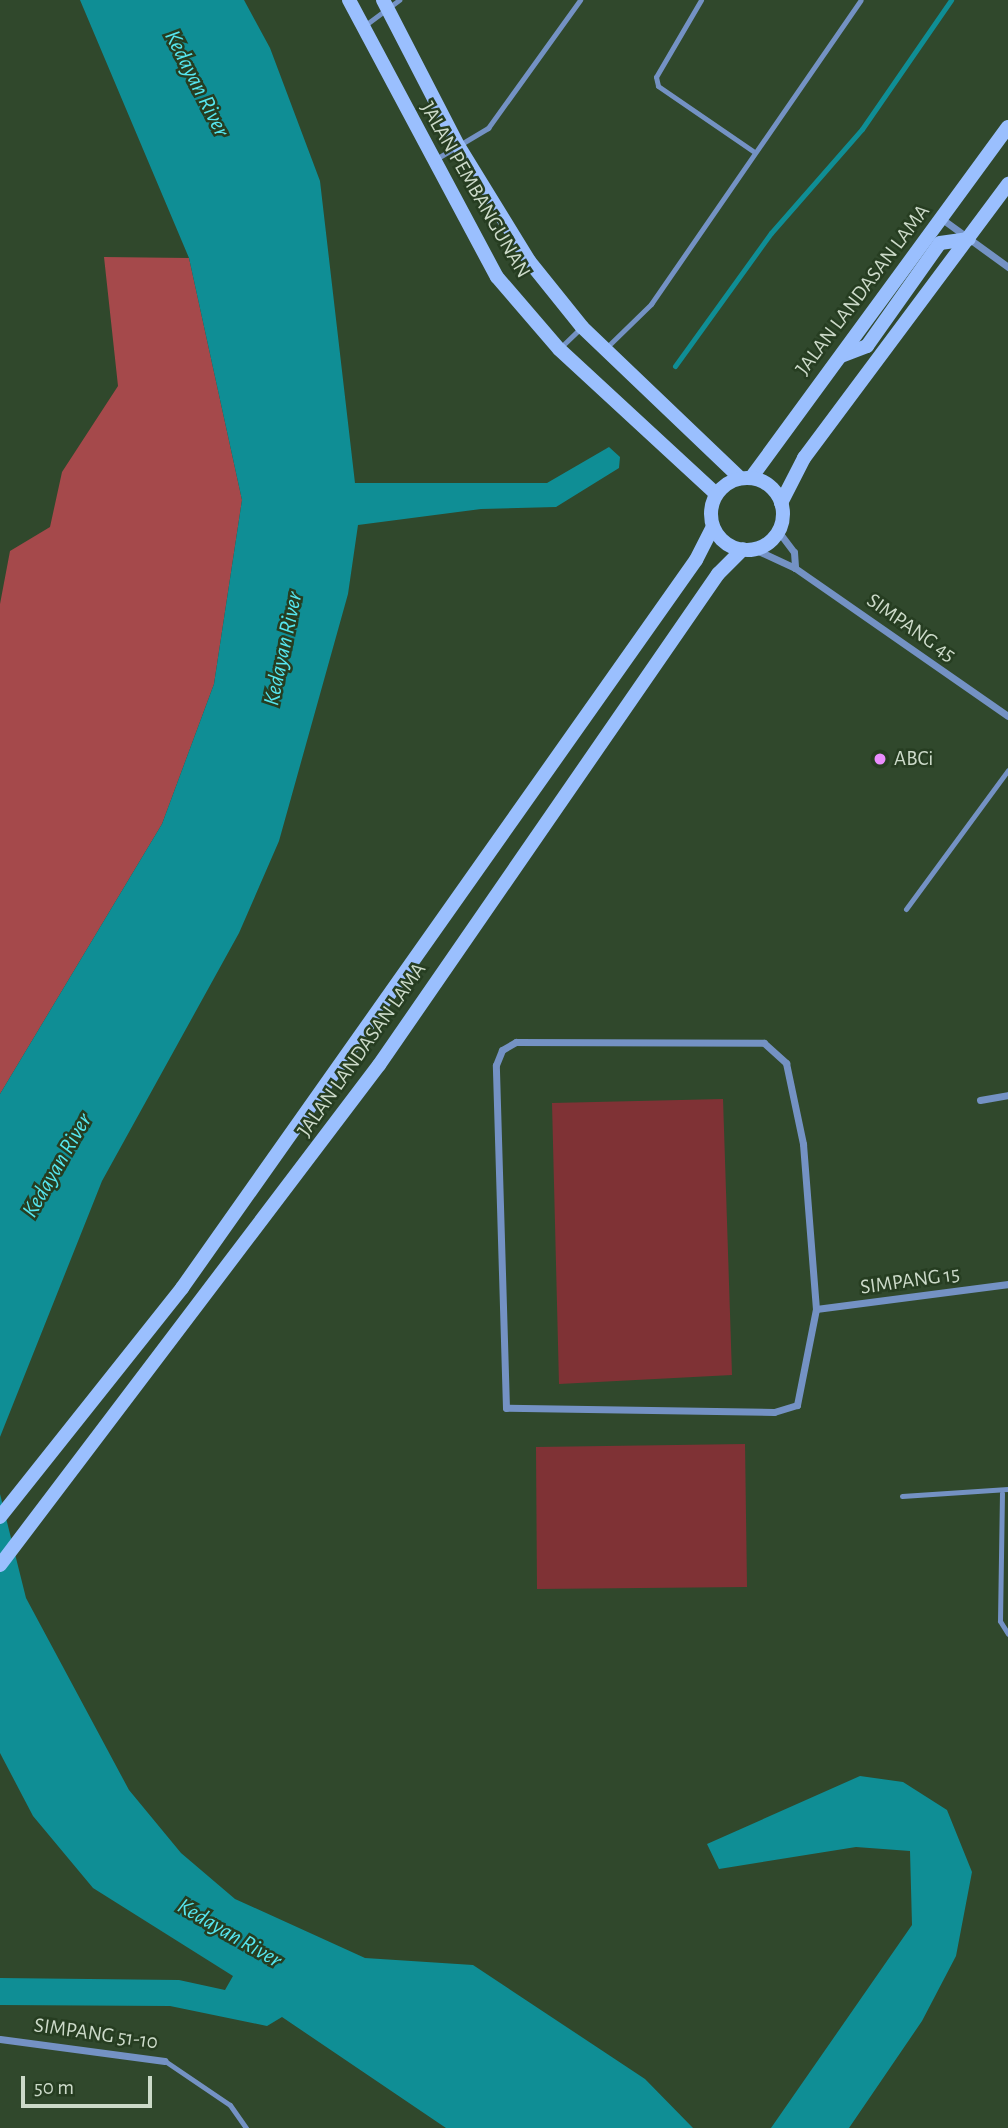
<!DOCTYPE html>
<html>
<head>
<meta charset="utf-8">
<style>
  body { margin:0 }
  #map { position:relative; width:1008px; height:2128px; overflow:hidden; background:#30482c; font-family:"Alegreya Sans",sans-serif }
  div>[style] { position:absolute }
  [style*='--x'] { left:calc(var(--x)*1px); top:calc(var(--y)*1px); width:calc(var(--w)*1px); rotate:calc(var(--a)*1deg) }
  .green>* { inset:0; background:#7f3235 }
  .forest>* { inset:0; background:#a5494b }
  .water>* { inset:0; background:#0f8e95 }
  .stream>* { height:5px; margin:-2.5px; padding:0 2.5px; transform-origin:2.5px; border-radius:2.5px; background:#0f8e95 }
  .lane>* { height:5px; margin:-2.5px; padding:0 2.5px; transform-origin:2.5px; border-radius:2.5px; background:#7492c4 }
  .street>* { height:7px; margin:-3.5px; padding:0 3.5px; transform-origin:3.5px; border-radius:3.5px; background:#7492c4 }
  .secondary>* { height:14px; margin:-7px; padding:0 7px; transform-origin:7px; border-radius:7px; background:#9abffe }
  .secondary>.ring { margin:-7px; padding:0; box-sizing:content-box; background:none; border:14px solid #9abffe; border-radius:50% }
  .dots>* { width:19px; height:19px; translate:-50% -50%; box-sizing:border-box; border:4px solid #263d21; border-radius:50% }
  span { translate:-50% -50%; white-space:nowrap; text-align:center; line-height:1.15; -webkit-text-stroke:5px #263d21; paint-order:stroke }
  .street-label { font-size:21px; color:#ccdac9 }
  .poi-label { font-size:21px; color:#ccdac9 }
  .left { translate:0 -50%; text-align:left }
  .water-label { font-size:23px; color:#56e6ef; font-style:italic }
  .scale { position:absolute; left:21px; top:2076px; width:131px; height:32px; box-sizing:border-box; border:4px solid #ccdac9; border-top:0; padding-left:9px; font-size:21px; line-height:24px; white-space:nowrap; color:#ccdac9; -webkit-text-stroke:5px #263d21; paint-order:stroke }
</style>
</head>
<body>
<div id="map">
  <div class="green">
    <i style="clip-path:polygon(723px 1099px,732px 1375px,559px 1384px,552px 1103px)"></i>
    <i style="clip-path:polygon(745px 1444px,747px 1587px,537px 1589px,536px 1447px)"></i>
  </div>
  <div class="forest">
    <i style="clip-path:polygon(104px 257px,189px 258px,242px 500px,214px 684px,162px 824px,0 1094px,0 604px,10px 551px,50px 527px,62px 472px,118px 386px)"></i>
  </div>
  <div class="water">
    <i style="clip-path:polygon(80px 0,244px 0,270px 48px,320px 181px,355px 483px,547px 483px,609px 447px,620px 457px,619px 468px,556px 507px,481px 509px,358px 525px,348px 594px,279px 841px,239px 933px,102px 1181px,0 1437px,0 1094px,162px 824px,214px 684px,242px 500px,189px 258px)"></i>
    <i style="clip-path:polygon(0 1494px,26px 1598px,129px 1790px,181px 1853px,235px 1899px,365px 1958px,473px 1965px,645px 2079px,693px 2128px,446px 2128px,282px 2017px,267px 2026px,170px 2006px,0 2005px,0 1978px,179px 1980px,225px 1990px,233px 1976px,93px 1888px,33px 1816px,0 1753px)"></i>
    <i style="clip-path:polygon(860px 1776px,903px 1782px,947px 1810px,972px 1872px,956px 1956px,922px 2021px,849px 2128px,771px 2128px,912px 1925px,910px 1851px,856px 1847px,719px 1869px,707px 1844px)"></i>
  </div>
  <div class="stream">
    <i style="--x:675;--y:366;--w:164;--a:-54.2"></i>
    <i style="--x:771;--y:233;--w:138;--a:-48.8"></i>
    <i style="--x:862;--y:129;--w:157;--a:-55.4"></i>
  </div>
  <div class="lane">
    <i style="--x:701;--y:0;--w:89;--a:120.3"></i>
    <i style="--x:656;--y:77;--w:9;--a:77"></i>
    <i style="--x:658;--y:86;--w:115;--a:34.4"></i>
    <i style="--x:364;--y:26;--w:44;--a:-36.6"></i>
    <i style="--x:436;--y:159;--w:61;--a:-30.8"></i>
    <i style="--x:488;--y:128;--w:158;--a:-54.3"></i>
    <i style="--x:561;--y:347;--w:29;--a:-44"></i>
    <i style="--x:607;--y:347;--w:62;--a:-44.3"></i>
    <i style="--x:651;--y:304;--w:369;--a:-55.4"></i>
    <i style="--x:906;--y:909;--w:172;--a:-53.7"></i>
    <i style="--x:1002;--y:1493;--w:128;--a:90.9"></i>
    <i style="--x:1000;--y:1621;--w:15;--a:58"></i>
    <i style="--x:902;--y:1496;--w:106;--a:-3.8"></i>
    <i style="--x:165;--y:2061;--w:78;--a:34.1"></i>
    <i style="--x:230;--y:2105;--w:28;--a:55"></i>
  </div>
  <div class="street">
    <i style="--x:942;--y:219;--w:82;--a:36"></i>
    <i style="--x:778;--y:531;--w:26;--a:53"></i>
    <i style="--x:794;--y:552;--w:16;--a:86"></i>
    <i style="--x:754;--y:549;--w:45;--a:24.9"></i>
    <i style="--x:795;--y:568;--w:259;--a:34.8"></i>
    <i style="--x:516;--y:1042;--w:248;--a:0.2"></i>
    <i style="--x:764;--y:1043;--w:30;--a:42"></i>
    <i style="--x:786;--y:1063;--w:83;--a:78.1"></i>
    <i style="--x:803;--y:1144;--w:166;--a:85.5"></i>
    <i style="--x:816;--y:1309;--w:98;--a:101.2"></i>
    <i style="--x:797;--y:1405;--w:24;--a:163"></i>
    <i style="--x:774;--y:1412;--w:268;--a:-179.1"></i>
    <i style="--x:506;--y:1408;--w:343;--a:-91.7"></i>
    <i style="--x:496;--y:1065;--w:16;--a:-68"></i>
    <i style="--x:502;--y:1050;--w:16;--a:-30"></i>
    <i style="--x:980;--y:1100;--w:28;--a:-10"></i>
    <i style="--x:816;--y:1309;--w:194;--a:-7.4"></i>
    <i style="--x:0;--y:2039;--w:166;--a:7.6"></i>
  </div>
  <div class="secondary">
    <i style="--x:349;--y:0;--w:314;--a:61.9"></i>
    <i style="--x:497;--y:277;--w:95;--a:49.3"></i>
    <i style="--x:559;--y:349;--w:214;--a:42.7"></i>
    <i style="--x:383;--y:0;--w:165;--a:62.7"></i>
    <i style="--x:459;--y:147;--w:134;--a:58.4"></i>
    <i style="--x:529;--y:261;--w:85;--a:51.2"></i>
    <i style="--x:582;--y:327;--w:219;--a:43.7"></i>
    <i style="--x:841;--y:356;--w:28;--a:-21"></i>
    <i style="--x:867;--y:346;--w:126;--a:-54.7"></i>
    <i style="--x:940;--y:243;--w:29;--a:-8"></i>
    <i style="--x:751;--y:478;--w:435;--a:-53.8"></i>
    <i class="ring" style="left:711px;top:478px;width:58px;height:58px"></i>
    <i style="--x:781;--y:503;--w:51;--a:-62.9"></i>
    <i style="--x:804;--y:458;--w:342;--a:-53.3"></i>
    <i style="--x:0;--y:1517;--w:293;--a:-51.5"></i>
    <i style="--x:182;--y:1288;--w:891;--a:-54.78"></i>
    <i style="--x:696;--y:560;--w:37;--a:-63"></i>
    <i style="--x:0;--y:1565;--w:627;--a:-52.84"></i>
    <i style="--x:379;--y:1065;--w:597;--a:-55.38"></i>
    <i style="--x:718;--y:574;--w:35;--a:-45"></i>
  </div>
  <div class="dots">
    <i style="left:880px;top:759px;background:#ea8dfd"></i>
  </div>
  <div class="street-label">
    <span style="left:475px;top:190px;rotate:60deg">JALAN PEMBANGUNAN</span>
    <span style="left:863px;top:290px;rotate:-53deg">JALAN LANDASAN LAMA</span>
    <span style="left:911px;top:628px;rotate:35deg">SIMPANG 45</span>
    <span style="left:362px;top:1050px;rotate:-55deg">JALAN LANDASAN LAMA</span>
    <span style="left:910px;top:1281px;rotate:-8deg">SIMPANG 15</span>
    <span style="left:96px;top:2034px;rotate:8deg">SIMPANG 51-10</span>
  </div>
  <div class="poi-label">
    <span class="left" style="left:894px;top:759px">ABCi</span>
  </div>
  <div class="water-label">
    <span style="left:196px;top:84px;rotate:63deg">Kedayan River</span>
    <span style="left:284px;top:649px;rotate:-78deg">Kedayan River</span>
    <span style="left:58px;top:1166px;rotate:-60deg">Kedayan River</span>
    <span style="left:229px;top:1934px;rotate:30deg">Kedayan River</span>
  </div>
  <div class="scale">50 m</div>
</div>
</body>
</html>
